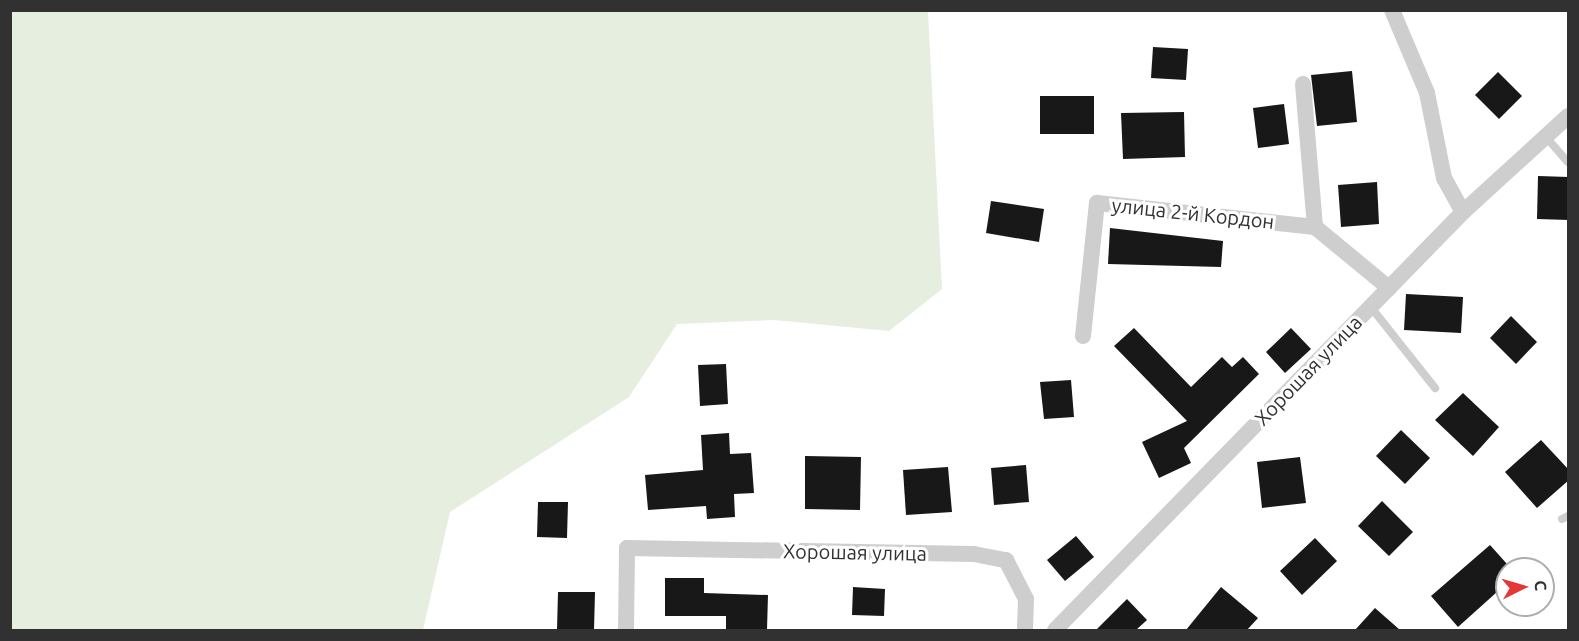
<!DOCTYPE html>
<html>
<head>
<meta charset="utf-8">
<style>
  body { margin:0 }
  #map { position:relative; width:1579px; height:641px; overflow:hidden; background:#fff; font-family:Ubuntu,sans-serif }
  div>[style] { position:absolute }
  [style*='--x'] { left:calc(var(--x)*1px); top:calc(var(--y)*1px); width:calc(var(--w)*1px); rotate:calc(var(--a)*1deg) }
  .green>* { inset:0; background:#e6eee0 }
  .building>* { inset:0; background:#181818 }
  .service>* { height:8px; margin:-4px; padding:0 4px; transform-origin:4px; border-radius:4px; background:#cecece }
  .minor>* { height:16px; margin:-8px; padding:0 8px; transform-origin:8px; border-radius:8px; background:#cecece }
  span { translate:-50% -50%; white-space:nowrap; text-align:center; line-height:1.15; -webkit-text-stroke:6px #fff; paint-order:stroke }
  .street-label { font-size:20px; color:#313131 }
  .frame { position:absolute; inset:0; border:12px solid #313131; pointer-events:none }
  .north { position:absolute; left:1495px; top:557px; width:60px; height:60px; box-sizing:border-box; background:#fff; border:2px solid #adadad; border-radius:50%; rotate:85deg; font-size:16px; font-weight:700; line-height:24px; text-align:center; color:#313131 }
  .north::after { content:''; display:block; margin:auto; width:21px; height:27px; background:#e53836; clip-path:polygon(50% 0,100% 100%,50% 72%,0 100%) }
</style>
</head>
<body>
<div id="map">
  <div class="green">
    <i style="clip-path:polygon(10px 11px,928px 11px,942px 289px,889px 331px,774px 320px,677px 324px,629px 397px,450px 512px,423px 630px,11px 630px)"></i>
  </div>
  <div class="building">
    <i style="clip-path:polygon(1153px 47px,1188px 49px,1186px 80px,1151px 78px)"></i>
    <i style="clip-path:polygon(1352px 71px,1357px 122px,1317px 126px,1311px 75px)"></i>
    <i style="clip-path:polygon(1498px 72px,1522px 96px,1499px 119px,1475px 95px)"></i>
    <i style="clip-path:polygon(1040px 96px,1094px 96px,1094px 134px,1040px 134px)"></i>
    <i style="clip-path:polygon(1284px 104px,1289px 144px,1258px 148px,1253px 108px)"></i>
    <i style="clip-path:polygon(1184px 112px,1185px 157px,1123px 159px,1121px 113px)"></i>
    <i style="clip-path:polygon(1538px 176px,1569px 177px,1569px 220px,1537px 219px)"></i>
    <i style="clip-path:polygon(1377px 182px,1379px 224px,1341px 227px,1338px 185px)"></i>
    <i style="clip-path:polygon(991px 201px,1044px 209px,1039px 242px,986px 233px)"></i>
    <i style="clip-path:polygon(1110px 228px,1223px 241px,1221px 267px,1108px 264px)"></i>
    <i style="clip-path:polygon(1406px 294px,1463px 297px,1461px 333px,1404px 330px)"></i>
    <i style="clip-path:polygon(1511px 316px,1537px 342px,1516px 364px,1490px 338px)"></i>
    <i style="clip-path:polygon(1134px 328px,1191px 387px,1222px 357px,1232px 367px,1243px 357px,1259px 374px,1184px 448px,1191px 463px,1159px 478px,1142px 442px,1187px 421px,1114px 346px)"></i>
    <i style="clip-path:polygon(1291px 328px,1311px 349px,1285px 373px,1266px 352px)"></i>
    <i style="clip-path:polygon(726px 364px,728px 404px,700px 406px,698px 365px)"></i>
    <i style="clip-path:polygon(1071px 380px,1074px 417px,1044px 419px,1040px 382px)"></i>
    <i style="clip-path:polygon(1463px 393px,1499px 427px,1473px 456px,1435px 420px)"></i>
    <i style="clip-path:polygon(1401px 430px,1430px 458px,1405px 484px,1376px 456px)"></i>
    <i style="clip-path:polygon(729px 433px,730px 454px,751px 453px,754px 493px,734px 494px,735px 517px,707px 519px,706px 506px,648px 510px,645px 475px,703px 470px,701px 435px)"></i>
    <i style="clip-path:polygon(1541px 440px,1569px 470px,1569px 480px,1537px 508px,1505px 472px)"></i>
    <i style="clip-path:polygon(805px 456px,861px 457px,860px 510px,805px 509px)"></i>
    <i style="clip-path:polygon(1300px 457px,1306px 503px,1262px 508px,1257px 462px)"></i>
    <i style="clip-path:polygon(1026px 465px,1029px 502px,994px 505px,991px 468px)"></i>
    <i style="clip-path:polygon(948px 467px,952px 512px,906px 515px,903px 470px)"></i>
    <i style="clip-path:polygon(1382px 501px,1413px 532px,1389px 556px,1358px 526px)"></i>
    <i style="clip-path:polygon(538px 502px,568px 502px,567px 538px,537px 537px)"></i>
    <i style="clip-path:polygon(1076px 536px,1094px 557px,1065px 581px,1047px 560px)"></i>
    <i style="clip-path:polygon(1315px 538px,1337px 561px,1302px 595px,1280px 571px)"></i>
    <i style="clip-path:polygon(1490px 545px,1507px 564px,1507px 583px,1458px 627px,1431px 596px)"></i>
    <i style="clip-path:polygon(665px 578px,704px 578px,704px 593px,768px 595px,767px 630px,726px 630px,726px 616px,665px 616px)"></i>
    <i style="clip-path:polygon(853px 587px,885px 589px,884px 616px,852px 615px)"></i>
    <i style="clip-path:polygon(1221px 587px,1258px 618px,1247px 630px,1186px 630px)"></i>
    <i style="clip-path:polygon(558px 592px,595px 592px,594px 630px,557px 630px)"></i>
    <i style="clip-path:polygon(1127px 599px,1147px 620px,1136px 630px,1096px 630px)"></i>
    <i style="clip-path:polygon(1375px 608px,1400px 630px,1355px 630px)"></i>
  </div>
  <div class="service">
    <i style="--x:1546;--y:137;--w:33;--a:49"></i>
    <i style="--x:1370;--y:306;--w:105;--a:51.6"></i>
    <i style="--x:1562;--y:519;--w:7;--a:-27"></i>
  </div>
  <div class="minor">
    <i style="--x:1392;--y:10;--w:90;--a:67.1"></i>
    <i style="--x:1427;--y:93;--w:87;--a:78.7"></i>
    <i style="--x:1444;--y:178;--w:39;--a:61"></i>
    <i style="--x:1303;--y:84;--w:144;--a:85.2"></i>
    <i style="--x:1083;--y:336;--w:134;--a:-84"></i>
    <i style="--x:1097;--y:203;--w:219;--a:6.3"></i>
    <i style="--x:1315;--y:227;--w:96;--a:39.5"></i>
    <i style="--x:626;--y:630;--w:82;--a:-89.3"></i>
    <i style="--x:627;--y:548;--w:347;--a:1"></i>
    <i style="--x:974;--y:554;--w:33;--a:11"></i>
    <i style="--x:1006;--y:560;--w:44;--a:62.9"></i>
    <i style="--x:1026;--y:599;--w:31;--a:92"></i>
    <i style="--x:1055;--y:630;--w:584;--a:-45.69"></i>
    <i style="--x:1463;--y:212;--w:142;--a:-42.4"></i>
  </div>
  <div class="street-label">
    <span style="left:1193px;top:213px;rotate:6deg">улица 2-й Кордон</span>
    <span style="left:1308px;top:370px;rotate:-46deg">Хорошая улица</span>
    <span style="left:855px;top:552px;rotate:1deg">Хорошая улица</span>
  </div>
  <div class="frame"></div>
  <div class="north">С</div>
</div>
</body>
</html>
